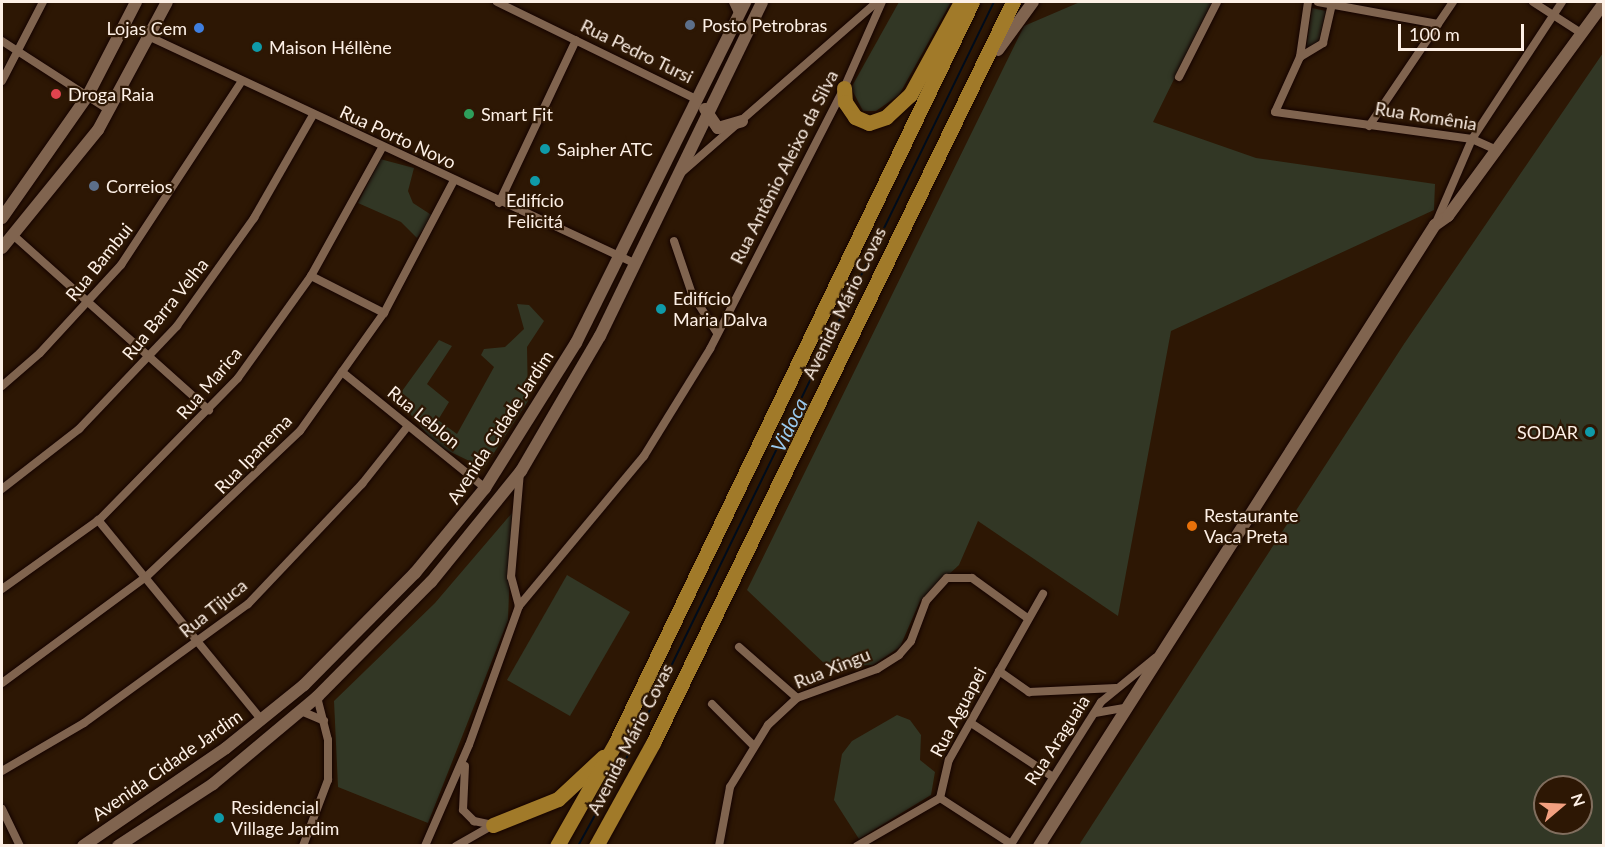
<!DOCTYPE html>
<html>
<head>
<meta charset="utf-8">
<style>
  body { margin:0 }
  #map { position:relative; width:1605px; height:847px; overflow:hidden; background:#2d1704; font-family:Lato,sans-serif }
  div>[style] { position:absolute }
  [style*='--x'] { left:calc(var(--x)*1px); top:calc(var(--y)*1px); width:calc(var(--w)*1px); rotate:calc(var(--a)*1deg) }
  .green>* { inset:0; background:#323725 }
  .stream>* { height:2px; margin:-1px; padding:0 1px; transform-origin:1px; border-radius:1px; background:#000c1b }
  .roads { filter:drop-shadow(0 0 2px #140300) drop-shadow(0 0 2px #140300) }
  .street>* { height:8px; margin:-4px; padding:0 4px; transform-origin:4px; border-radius:4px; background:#80644f }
  .secondary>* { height:12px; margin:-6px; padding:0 6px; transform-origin:6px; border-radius:6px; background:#80644f }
  .highway>* { height:15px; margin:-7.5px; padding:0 7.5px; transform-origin:7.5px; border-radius:7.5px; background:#a17a29 }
  .dots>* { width:16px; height:16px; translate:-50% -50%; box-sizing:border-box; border:3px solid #2d1704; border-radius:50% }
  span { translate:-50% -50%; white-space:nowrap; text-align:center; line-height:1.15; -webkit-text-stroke:4.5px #2d1704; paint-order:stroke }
  .poi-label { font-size:18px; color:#fdf0e6 }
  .left { translate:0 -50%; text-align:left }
  .right { translate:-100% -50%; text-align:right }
  .street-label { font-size:18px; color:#fdf0e6 }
  .water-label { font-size:20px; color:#9acaf0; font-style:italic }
  .frame { position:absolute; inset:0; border:3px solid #fdf0e6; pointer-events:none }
  .north { position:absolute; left:1533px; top:775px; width:60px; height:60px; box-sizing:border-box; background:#2d1704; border:2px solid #806e5e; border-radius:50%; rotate:71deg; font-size:16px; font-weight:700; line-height:24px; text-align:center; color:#fdf0e6 }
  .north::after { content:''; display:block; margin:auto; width:21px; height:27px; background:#f2a080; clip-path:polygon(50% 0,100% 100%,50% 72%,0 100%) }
  .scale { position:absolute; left:1398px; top:24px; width:126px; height:27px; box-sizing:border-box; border:3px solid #fdf0e6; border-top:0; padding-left:8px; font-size:18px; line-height:21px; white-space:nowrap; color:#fdf0e6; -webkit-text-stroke:4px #2d1704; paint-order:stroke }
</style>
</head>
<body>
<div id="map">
  <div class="green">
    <i style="clip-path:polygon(899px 2px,951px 2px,899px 95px,876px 111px,863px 111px,851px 88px)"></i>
    <i style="clip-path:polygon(1080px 2px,1212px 2px,1153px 122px,1256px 158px,1435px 184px,1434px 210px,1171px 331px,1118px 616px,978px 521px,959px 565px,920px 601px,900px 647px,873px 665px,828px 667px,747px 590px,1024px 26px)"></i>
    <i style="clip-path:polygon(1312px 8px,1326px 11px,1319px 41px,1306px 50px)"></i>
    <i style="clip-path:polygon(evenodd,1603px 53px,1603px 845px,1079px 845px,1404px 344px,1603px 53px,1545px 787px,1581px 787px,1581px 823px,1545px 823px,1545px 787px)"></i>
    <i style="clip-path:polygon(380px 159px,414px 168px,408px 191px,413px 203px,433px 216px,417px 238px,401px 222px,358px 203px)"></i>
    <i style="clip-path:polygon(517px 304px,529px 305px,544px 321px,527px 347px,528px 401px,484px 468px,436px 445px,397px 398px,439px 340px,452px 346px,427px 384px,449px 402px,438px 420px,457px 434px,494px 367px,481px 355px,484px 349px,505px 347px,524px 329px)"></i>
    <i style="clip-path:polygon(512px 513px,508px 620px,428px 823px,338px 787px,334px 701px,435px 603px)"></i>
    <i style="clip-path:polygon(567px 575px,630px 612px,570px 716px,507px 680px)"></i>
    <i style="clip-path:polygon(897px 715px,910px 720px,921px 735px,920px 760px,935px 772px,931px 795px,859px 839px,834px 800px,842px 754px,852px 741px)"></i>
  </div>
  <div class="stream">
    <i style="--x:578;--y:846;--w:102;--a:-61.2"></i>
    <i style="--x:627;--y:757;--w:839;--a:-64.08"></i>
  </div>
  <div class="roads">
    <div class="street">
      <i style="--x:497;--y:2;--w:224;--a:26"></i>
      <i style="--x:733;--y:2;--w:14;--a:65"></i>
      <i style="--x:1308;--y:2;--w:56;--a:98.3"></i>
      <i style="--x:1300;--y:57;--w:60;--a:114.4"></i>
      <i style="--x:1275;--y:112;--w:199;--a:7.8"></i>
      <i style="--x:1472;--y:139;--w:27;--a:24"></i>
      <i style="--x:1318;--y:2;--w:122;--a:10.4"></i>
      <i style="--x:1533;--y:2;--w:57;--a:32.9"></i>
      <i style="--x:150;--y:37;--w:534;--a:25.03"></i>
      <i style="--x:2;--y:41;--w:127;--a:32.8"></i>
      <i style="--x:1300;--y:57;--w:27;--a:-31"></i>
      <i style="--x:1323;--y:43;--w:39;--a:-77"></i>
      <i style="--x:1179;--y:77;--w:84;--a:-63.1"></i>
      <i style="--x:2;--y:81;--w:89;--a:-62.6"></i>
      <i style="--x:1369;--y:126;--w:150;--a:-55.9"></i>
      <i style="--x:681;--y:173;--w:260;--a:-41.1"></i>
      <i style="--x:499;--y:203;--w:180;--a:-64.7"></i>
      <i style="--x:1435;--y:225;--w:94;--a:-66.7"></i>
      <i style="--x:1472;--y:139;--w:164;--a:-56.7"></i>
      <i style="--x:13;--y:235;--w:263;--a:41.8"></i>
      <i style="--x:674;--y:241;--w:56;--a:71.2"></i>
      <i style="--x:692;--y:294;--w:46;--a:57.3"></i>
      <i style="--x:311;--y:276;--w:82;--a:26.9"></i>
      <i style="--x:342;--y:372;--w:184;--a:39"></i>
      <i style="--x:2;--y:386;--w:50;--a:-41"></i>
      <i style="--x:40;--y:353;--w:120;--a:-47.4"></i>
      <i style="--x:121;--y:265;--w:220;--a:-56.7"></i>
      <i style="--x:2;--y:489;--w:98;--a:-37.9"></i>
      <i style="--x:79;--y:429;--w:142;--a:-46.4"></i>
      <i style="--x:177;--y:326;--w:133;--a:-54.5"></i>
      <i style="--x:254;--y:218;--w:119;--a:-60.2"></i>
      <i style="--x:98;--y:520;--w:257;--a:50.7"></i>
      <i style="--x:2;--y:589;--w:120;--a:-35.5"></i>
      <i style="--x:100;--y:519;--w:197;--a:-45.6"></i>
      <i style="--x:238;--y:378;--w:125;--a:-54.4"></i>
      <i style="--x:311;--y:276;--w:146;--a:-61"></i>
      <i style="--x:519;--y:606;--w:195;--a:-50.2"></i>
      <i style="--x:644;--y:456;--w:126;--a:-58.3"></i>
      <i style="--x:710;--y:349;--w:293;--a:-62.8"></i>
      <i style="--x:844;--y:88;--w:94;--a:-66.2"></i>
      <i style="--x:739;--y:647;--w:77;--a:41.3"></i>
      <i style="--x:999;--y:671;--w:37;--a:35"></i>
      <i style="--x:1029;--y:692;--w:87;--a:-2.6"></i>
      <i style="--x:2;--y:683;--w:179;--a:-36.4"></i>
      <i style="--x:146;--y:577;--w:212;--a:-43.5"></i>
      <i style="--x:300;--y:431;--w:145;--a:-54.6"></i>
      <i style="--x:384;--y:313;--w:148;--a:-62.2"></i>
      <i style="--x:712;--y:704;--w:57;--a:45"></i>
      <i style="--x:301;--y:711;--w:25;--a:23"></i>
      <i style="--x:1095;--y:713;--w:34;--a:-10"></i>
      <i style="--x:971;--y:723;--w:98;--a:33.4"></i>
      <i style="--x:465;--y:766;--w:44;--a:92.6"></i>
      <i style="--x:463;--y:810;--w:16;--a:45"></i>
      <i style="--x:474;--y:821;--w:19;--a:12"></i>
      <i style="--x:2;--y:771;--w:95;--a:-30.3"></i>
      <i style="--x:84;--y:723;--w:203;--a:-36"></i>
      <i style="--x:248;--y:604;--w:166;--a:-46.5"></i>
      <i style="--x:362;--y:484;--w:74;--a:-51.6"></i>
      <i style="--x:940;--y:798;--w:85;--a:32.9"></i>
      <i style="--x:2;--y:809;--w:41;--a:64.1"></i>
      <i style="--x:303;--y:846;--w:71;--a:-69.3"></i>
      <i style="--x:328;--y:780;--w:40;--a:-90"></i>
      <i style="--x:328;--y:740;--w:44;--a:-104.3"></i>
      <i style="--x:425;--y:846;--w:110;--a:-66.5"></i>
      <i style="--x:469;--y:745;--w:148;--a:-70.2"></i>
      <i style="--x:519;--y:606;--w:30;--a:-105"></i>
      <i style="--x:511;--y:577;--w:105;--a:-85.1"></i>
      <i style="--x:456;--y:846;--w:43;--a:-29.6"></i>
      <i style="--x:719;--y:846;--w:60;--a:-79.4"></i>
      <i style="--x:730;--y:787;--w:73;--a:-58.5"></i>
      <i style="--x:768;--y:725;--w:40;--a:-43"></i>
      <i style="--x:797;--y:698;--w:85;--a:-19.9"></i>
      <i style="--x:877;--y:669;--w:26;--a:-32"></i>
      <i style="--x:899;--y:655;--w:18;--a:-49"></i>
      <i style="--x:911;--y:641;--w:43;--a:-69.4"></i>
      <i style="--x:926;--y:601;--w:31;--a:-48"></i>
      <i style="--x:947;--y:578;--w:25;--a:0"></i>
      <i style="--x:972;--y:578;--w:67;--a:35.8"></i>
      <i style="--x:857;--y:846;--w:96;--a:-30"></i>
      <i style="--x:940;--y:798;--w:39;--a:-77"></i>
      <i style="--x:949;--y:760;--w:191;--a:-60.5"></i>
      <i style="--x:1010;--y:846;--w:170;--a:-57.7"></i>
      <i style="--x:1101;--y:702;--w:70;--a:-39.2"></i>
    </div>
    <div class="secondary">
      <i style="--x:998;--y:50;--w:59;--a:-53.9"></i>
      <i style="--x:705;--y:109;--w:23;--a:56"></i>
      <i style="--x:718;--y:128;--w:25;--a:-16"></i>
      <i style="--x:2;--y:218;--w:150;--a:-55"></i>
      <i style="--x:88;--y:95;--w:105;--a:-62.7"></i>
      <i style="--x:2;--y:248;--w:152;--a:-50.9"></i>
      <i style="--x:98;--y:130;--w:145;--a:-61.7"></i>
      <i style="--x:83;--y:846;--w:173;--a:-34.4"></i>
      <i style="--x:226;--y:748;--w:100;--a:-38.9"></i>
      <i style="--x:304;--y:685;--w:158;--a:-45.3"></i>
      <i style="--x:415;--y:573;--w:110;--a:-50.5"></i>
      <i style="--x:485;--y:488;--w:171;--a:-57.9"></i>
      <i style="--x:576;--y:343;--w:381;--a:-63.6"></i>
      <i style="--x:118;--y:846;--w:113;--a:-33.1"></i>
      <i style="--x:213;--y:784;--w:136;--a:-39.9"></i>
      <i style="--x:317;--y:697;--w:162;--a:-45.3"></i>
      <i style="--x:431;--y:582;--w:143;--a:-51"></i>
      <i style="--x:521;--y:471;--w:156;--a:-59.7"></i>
      <i style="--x:600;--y:336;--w:371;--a:-64.1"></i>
      <i style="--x:1039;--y:846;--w:737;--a:-57.48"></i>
      <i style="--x:1435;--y:225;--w:16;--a:-35"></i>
      <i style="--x:1448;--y:216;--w:264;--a:-53.8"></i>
    </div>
    <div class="highway">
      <i style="--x:844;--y:88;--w:14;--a:86"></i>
      <i style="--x:845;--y:102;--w:18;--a:56"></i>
      <i style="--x:855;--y:117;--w:15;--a:23"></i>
      <i style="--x:869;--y:123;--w:18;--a:-19"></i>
      <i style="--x:886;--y:117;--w:33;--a:-43"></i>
      <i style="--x:910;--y:95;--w:106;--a:-61.3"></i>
      <i style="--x:493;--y:825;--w:70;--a:-21.8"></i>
      <i style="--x:558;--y:799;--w:62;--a:-43"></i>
      <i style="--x:557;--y:846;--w:120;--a:-60.4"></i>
      <i style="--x:616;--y:742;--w:821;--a:-64.31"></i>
      <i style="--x:596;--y:846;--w:118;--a:-61"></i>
      <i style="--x:653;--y:743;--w:824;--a:-64.09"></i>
    </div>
  </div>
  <div class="dots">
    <i style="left:690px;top:25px;background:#5c6f8a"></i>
    <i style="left:199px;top:28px;background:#3f7fe0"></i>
    <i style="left:257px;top:47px;background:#0f9aa8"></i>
    <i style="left:56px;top:94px;background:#e0444e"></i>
    <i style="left:469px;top:114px;background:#2e9e5b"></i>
    <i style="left:545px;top:149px;background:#0f9aa8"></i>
    <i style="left:535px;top:181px;background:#0f9aa8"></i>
    <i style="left:94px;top:186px;background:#5c6f8a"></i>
    <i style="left:661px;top:309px;background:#0f9aa8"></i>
    <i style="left:1590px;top:432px;background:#0f9aa8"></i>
    <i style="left:1192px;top:526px;background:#e8710a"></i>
    <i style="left:219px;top:818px;background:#0f9aa8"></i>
  </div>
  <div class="poi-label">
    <span class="left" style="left:702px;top:25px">Posto Petrobras</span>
    <span class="right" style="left:187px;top:28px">Lojas Cem</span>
    <span class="left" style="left:269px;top:47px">Maison Héllène</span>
    <span class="left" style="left:68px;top:94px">Droga Raia</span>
    <span class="left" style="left:481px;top:114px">Smart Fit</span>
    <span class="left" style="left:557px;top:149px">Saipher ATC</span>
    <span class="left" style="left:106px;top:186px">Correios</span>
    <span style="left:535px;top:211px">Edifício<br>Felicitá</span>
    <span class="left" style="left:673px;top:309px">Edifício<br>Maria Dalva</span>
    <span class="right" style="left:1578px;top:432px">SODAR</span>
    <span class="left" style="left:1204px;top:526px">Restaurante<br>Vaca Preta</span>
    <span class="left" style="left:231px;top:818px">Residencial<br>Village Jardim</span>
  </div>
  <div class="street-label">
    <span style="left:637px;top:51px;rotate:26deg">Rua Pedro Tursi</span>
    <span style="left:1426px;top:116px;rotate:9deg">Rua Romênia</span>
    <span style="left:398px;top:137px;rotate:25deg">Rua Porto Novo</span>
    <span style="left:784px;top:167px;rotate:-63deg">Rua Antônio Aleixo da Silva</span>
    <span style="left:99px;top:262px;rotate:-51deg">Rua Bambui</span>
    <span style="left:844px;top:303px;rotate:-64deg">Avenida Mário Covas</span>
    <span style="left:165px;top:309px;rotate:-51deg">Rua Barra Velha</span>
    <span style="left:209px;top:383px;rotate:-49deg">Rua Marica</span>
    <span style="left:424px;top:417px;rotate:39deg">Rua Leblon</span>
    <span style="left:500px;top:427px;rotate:-57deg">Avenida Cidade Jardim</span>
    <span style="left:253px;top:454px;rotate:-46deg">Rua Ipanema</span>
    <span style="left:213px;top:608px;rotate:-39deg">Rua Tijuca</span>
    <span style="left:832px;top:668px;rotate:-22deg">Rua Xingu</span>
    <span style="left:958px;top:712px;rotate:-62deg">Rua Aguapei</span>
    <span style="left:630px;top:739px;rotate:-63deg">Avenida Mário Covas</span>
    <span style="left:1057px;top:740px;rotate:-57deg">Rua Araguaia</span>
    <span style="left:167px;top:765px;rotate:-35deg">Avenida Cidade Jardim</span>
  </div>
  <div class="water-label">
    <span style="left:789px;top:425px;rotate:-64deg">Vidoca</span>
  </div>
  <div class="frame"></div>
  <div class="north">N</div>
  <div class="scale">100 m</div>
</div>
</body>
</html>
